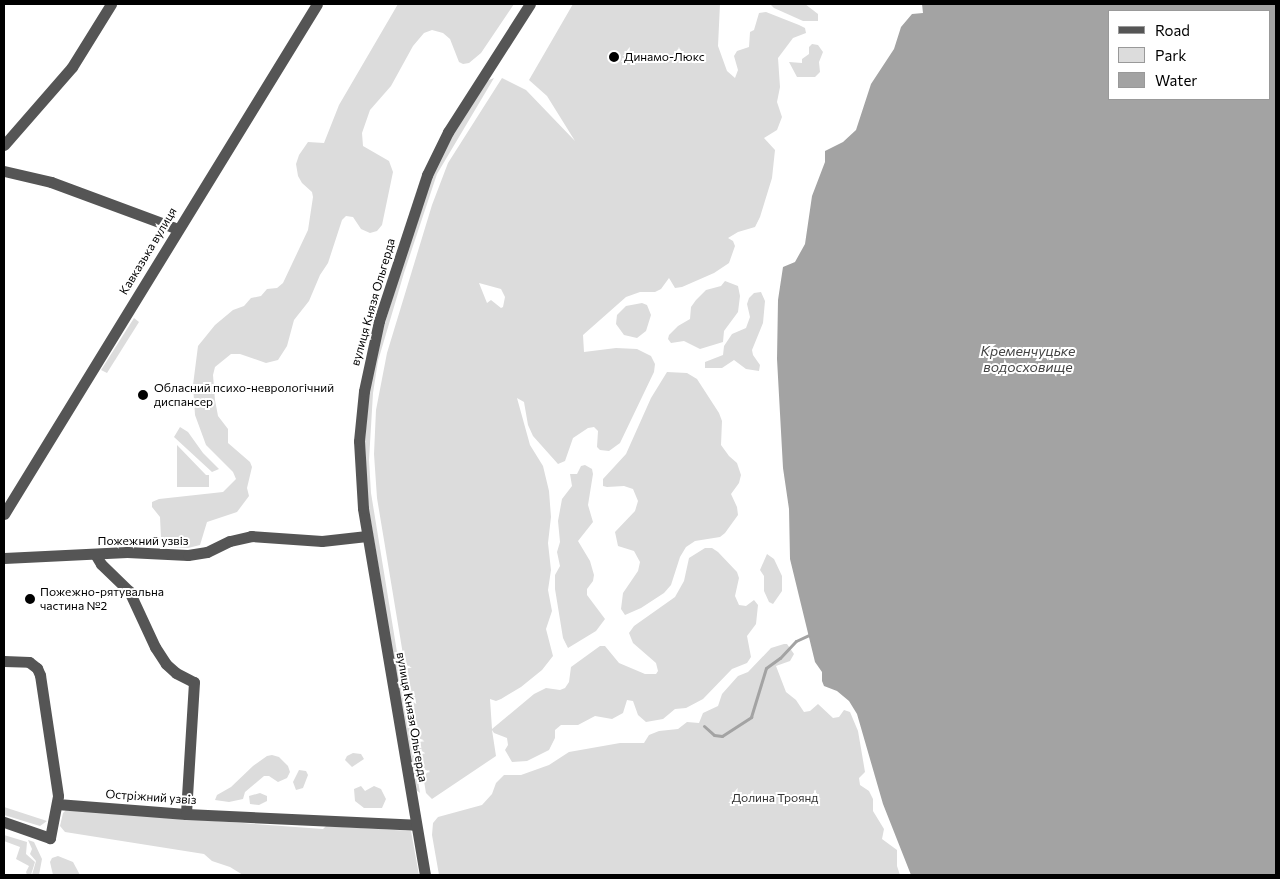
<!DOCTYPE html>
<html>
<head>
<meta charset="utf-8">
<style>
  body { margin:0 }
  #map { position:relative; width:1280px; height:879px; overflow:hidden; background:#fff; font-family:Commissioner,sans-serif }
  div>[style] { position:absolute }
  [style*='--x'] { left:calc(var(--x)*1px); top:calc(var(--y)*1px); width:calc(var(--w)*1px); rotate:calc(var(--a)*1deg) }
  .green>* { inset:0; background:#dcdcdc }
  .water>* { inset:0; background:#a3a3a3 }
  .stream>* { height:3px; margin:-1.5px; padding:0 1.5px; transform-origin:1.5px; border-radius:1.5px; background:#a3a3a3 }
  .minor>* { height:11px; margin:-5.5px; padding:0 5.5px; transform-origin:5.5px; border-radius:5.5px; background:#555 }
  .dots>* { width:14px; height:14px; translate:-50% -50%; box-sizing:border-box; border:2px solid #fff; border-radius:50% }
  span { translate:-50% -50%; white-space:nowrap; text-align:center; line-height:1.15; -webkit-text-stroke:4px #fff; paint-order:stroke }
  .poi-label { font-size:12px; color:#000 }
  .left { translate:0 -50%; text-align:left }
  .street-label { font-size:12px; color:#000 }
  .park-label { font-size:12px; color:#333 }
  .water-label { font-size:14px; color:#444; font-style:italic }
  .frame { position:absolute; inset:0; border:5px solid #000; pointer-events:none }
  .legend { position:absolute; left:1108px; top:10px; width:162px; height:90px; box-sizing:border-box; background:#fff; border:1px solid #999; margin:0; padding:6px 9px; list-style:none; font-size:15px; color:#000 }
  .legend li { display:flex; align-items:center; gap:10px; height:25px }
  .legend b { width:25px; border:1px solid #999 }
</style>
</head>
<body>
<div id="map">
  <div class="green">
    <i style="clip-path:polygon(398px 4px,514px 4px,481px 53px,469px 63px,463px 64px,459px 62px,450px 39px,443px 33px,432px 30px,424px 33px,413px 46px,391px 86px,370px 110px,362px 133px,363px 146px,389px 161px,393px 172px,382px 225px,377px 231px,370px 233px,361px 229px,353px 217px,346px 216px,342px 220px,328px 263px,320px 275px,309px 301px,294px 320px,287px 346px,278px 360px,266px 363px,240px 354px,231px 354px,215px 367px,213px 375px,215px 400px,218px 416px,228px 429px,228px 443px,250px 462px,252px 467px,247px 488px,249px 496px,237px 512px,207px 522px,200px 545px,188px 548px,168px 547px,161px 538px,160px 517px,152px 507px,152px 502px,159px 499px,223px 492px,236px 479px,233px 472px,206px 445px,195px 415px,193px 385px,198px 346px,215px 325px,233px 310px,244px 306px,251px 298px,261px 296px,267px 289px,277px 288px,283px 283px,308px 230px,313px 197px,312px 192px,302px 183px,298px 176px,296px 164px,299px 155px,308px 142px,324px 143px,339px 105px)"></i>
    <i style="clip-path:polygon(evenodd,573px 4px,720px 4px,718px 46px,727px 71px,735px 78px,738px 70px,734px 56px,737px 51px,749px 47px,750px 32px,754px 30px,759px 13px,766px 12px,799px 25px,805px 28px,806px 33px,793px 38px,778px 58px,780px 87px,777px 102px,782px 117px,777px 130px,764px 138px,775px 150px,772px 178px,760px 217px,755px 227px,738px 232px,728px 238px,733px 241px,735px 246px,729px 263px,714px 273px,682px 287px,675px 288px,669px 278px,661px 289px,655px 292px,640px 292px,626px 297px,583px 335px,584px 352px,616px 348px,637px 349px,651px 356px,655px 364px,654px 372px,620px 443px,609px 451px,600px 450px,597px 447px,598px 431px,594px 427px,588px 428px,573px 438px,565px 461px,558px 464px,533px 436px,528px 425px,524px 402px,517px 398px,530px 445px,543px 466px,549px 491px,551px 517px,548px 543px,551px 570px,548px 590px,552px 611px,546px 629px,553px 656px,542px 670px,521px 687px,501px 699px,496px 701px,490px 699px,492px 729px,534px 694px,546px 688px,560px 690px,565px 688px,569px 682px,571px 667px,600px 646px,605px 646px,619px 663px,645px 674px,656px 674px,658px 671px,656px 663px,633px 643px,629px 633px,634px 626px,675px 597px,684px 581px,689px 558px,705px 548px,712px 548px,718px 552px,737px 572px,739px 578px,735px 596px,739px 605px,746px 606px,754px 600px,758px 605px,756px 624px,747px 636px,751px 657px,747px 663px,732px 669px,703px 699px,686px 708px,675px 709px,663px 719px,646px 722px,638px 715px,633px 701px,627px 700px,623px 713px,612px 719px,595px 716px,578px 725px,561px 725px,555px 730px,555px 738px,549px 750px,527px 761px,512px 762px,505px 750px,508px 745px,507px 738px,494px 733px,492px 730px,496px 756px,432px 799px,426px 793px,377px 498px,374px 454px,376px 410px,387px 353px,432px 205px,448px 163px,502px 78px,526px 90px,575px 141px,547px 96px,529px 80px,573px 4px,479px 283px,501px 289px,505px 297px,503px 307px,501px 308px,491px 300px,487px 303px,479px 283px)"></i>
    <i style="clip-path:polygon(770px 4px,805px 4px,818px 14px,818px 21px,803px 21px,774px 8px)"></i>
    <i style="clip-path:polygon(812px 44px,818px 45px,823px 52px,819px 62px,820px 72px,815px 77px,797px 77px,789px 62px,802px 63px,802px 59px,809px 54px,809px 47px)"></i>
    <i style="clip-path:polygon(494px 78px,437px 174px,404px 273px,378px 361px,373px 393px,369px 460px,371px 493px,420px 793px,415px 789px,367px 497px,365px 442px,369px 387px,379px 342px,426px 191px,448px 142px,486px 81px)"></i>
    <i style="clip-path:polygon(725px 281px,738px 286px,740px 296px,738px 312px,724px 331px,723px 342px,700px 349px,684px 341px,671px 343px,668px 339px,669px 335px,678px 326px,690px 319px,691px 307px,696px 300px,706px 290px,721px 286px)"></i>
    <i style="clip-path:polygon(761px 292px,765px 301px,763px 323px,752px 350px,753px 355px,760px 365px,759px 371px,746px 369px,734px 360px,722px 368px,705px 368px,705px 362px,723px 355px,724px 346px,732px 334px,746px 328px,750px 317px,747px 304px,749px 298px,754px 293px)"></i>
    <i style="clip-path:polygon(642px 303px,647px 305px,651px 315px,646px 331px,637px 338px,624px 335px,616px 324px,617px 315px,626px 306px)"></i>
    <i style="clip-path:polygon(134px 318px,139px 322px,107px 373px,101px 370px)"></i>
    <i style="clip-path:polygon(667px 372px,687px 373px,697px 379px,719px 413px,722px 421px,721px 445px,729px 456px,737px 463px,741px 475px,739px 483px,731px 494px,737px 507px,738px 515px,725px 533px,720px 537px,695px 541px,686px 547px,680px 557px,671px 585px,664px 593px,641px 608px,625px 615px,621px 609px,623px 593px,638px 571px,640px 562px,634px 551px,618px 546px,615px 532px,635px 511px,638px 501px,633px 489px,624px 486px,607px 487px,603px 486px,603px 479px,626px 454px,651px 398px)"></i>
    <i style="clip-path:polygon(180px 427px,188px 432px,203px 453px,219px 469px,212px 472px,174px 437px)"></i>
    <i style="clip-path:polygon(177px 445px,206px 475px,209px 475px,209px 487px,177px 487px)"></i>
    <i style="clip-path:polygon(585px 465px,592px 469px,593px 474px,588px 505px,593px 522px,578px 541px,590px 561px,594px 575px,593px 581px,587px 589px,587px 595px,605px 619px,596px 631px,568px 648px,563px 638px,555px 589px,555px 575px,560px 566px,557px 552px,560px 542px,558px 521px,562px 499px,572px 486px,570px 474px,577px 474px,581px 466px)"></i>
    <i style="clip-path:polygon(767px 554px,774px 559px,782px 576px,782px 591px,773px 604px,769px 602px,764px 591px,764px 576px,760px 570px)"></i>
    <i style="clip-path:polygon(784px 644px,787px 644px,794px 654px,790px 661px,776px 666px,786px 692px,796px 700px,804px 712px,810px 711px,818px 704px,833px 718px,839px 717px,844px 710px,850px 712px,858px 731px,864px 766px,865px 772px,859px 778px,860px 785px,869px 791px,873px 799px,873px 811px,884px 829px,882px 839px,897px 850px,897px 866px,900px 875px,439px 875px,432px 835px,433px 823px,438px 817px,482px 805px,492px 794px,496px 783px,504px 775px,521px 775px,549px 765px,569px 752px,620px 743px,644px 743px,649px 735px,659px 731px,678px 729px,687px 722px,699px 723px,703px 713px,718px 706px,722px 694px,738px 676px,748px 672px,771px 648px)"></i>
    <i style="clip-path:polygon(353px 753px,361px 754px,364px 759px,352px 767px,345px 760px,347px 756px)"></i>
    <i style="clip-path:polygon(272px 755px,279px 757px,288px 766px,290px 772px,287px 778px,278px 782px,269px 776px,264px 776px,245px 792px,243px 799px,229px 802px,215px 800px,217px 795px,231px 787px,253px 766px,267px 756px)"></i>
    <i style="clip-path:polygon(299px 770px,306px 771px,308px 775px,303px 788px,296px 790px,293px 782px)"></i>
    <i style="clip-path:polygon(361px 786px,365px 791px,374px 786px,381px 789px,386px 799px,382px 808px,364px 808px,355px 801px,354px 789px)"></i>
    <i style="clip-path:polygon(260px 793px,267px 796px,267px 801px,259px 805px,250px 804px,249px 796px)"></i>
    <i style="clip-path:polygon(4px 807px,47px 821px,40px 826px,4px 815px)"></i>
    <i style="clip-path:polygon(66px 810px,323px 829px,326px 826px,411px 831px,419px 875px,243px 875px,230px 867px,212px 861px,204px 854px,65px 832px,60px 826px,63px 813px)"></i>
    <i style="clip-path:polygon(4px 835px,27px 842px,26px 854px,35px 862px,31px 875px,27px 875px,26px 872px,29px 866px,16px 859px,20px 847px,4px 841px)"></i>
    <i style="clip-path:polygon(28px 840px,34px 842px,42px 859px,39px 875px,32px 875px,36px 861px,30px 854px,32px 849px)"></i>
    <i style="clip-path:polygon(58px 856px,73px 862px,80px 875px,53px 875px,50px 862px,52px 858px)"></i>
  </div>
  <div class="water">
    <i style="clip-path:polygon(evenodd,922px 4px,1276px 4px,1276px 875px,911px 875px,883px 804px,857px 714px,849px 701px,837px 691px,824px 686px,822px 681px,822px 672px,815px 662px,790px 559px,789px 509px,783px 468px,777px 359px,778px 300px,783px 267px,795px 262px,805px 244px,812px 196px,825px 162px,825px 151px,843px 142px,856px 130px,871px 84px,894px 49px,901px 27px,912px 14px,923px 13px,922px 4px,1109px 11px,1269px 11px,1269px 99px,1109px 99px,1109px 11px)"></i>
  </div>
  <div class="stream">
    <i style="--x:704;--y:726;--w:13;--a:42"></i>
    <i style="--x:714;--y:735;--w:8;--a:7"></i>
    <i style="--x:722;--y:736;--w:35;--a:-33"></i>
    <i style="--x:751;--y:717;--w:51;--a:-73"></i>
    <i style="--x:766;--y:668;--w:17;--a:-36"></i>
    <i style="--x:780;--y:658;--w:23;--a:-47"></i>
    <i style="--x:796;--y:641;--w:14;--a:-25"></i>
  </div>
  <div class="minor">
    <i style="--x:4;--y:145;--w:103;--a:-48.9"></i>
    <i style="--x:72;--y:67;--w:74;--a:-58.2"></i>
    <i style="--x:4;--y:171;--w:48;--a:13.2"></i>
    <i style="--x:51;--y:182;--w:135;--a:20.3"></i>
    <i style="--x:4;--y:514;--w:598;--a:-58.46"></i>
    <i style="--x:95;--y:554;--w:12;--a:59"></i>
    <i style="--x:101;--y:564;--w:39;--a:44"></i>
    <i style="--x:129;--y:591;--w:62;--a:65.1"></i>
    <i style="--x:155;--y:647;--w:20;--a:57"></i>
    <i style="--x:166;--y:664;--w:13;--a:42"></i>
    <i style="--x:176;--y:673;--w:20;--a:27"></i>
    <i style="--x:194;--y:682;--w:132;--a:93.5"></i>
    <i style="--x:4;--y:558;--w:123;--a:-2.8"></i>
    <i style="--x:127;--y:552;--w:61;--a:2.8"></i>
    <i style="--x:188;--y:555;--w:19;--a:-9"></i>
    <i style="--x:207;--y:552;--w:25;--a:-26"></i>
    <i style="--x:230;--y:541;--w:22;--a:-13"></i>
    <i style="--x:251;--y:536;--w:71;--a:4"></i>
    <i style="--x:322;--y:541;--w:45;--a:-6.3"></i>
    <i style="--x:4;--y:661;--w:25;--a:2"></i>
    <i style="--x:29;--y:662;--w:10;--a:37"></i>
    <i style="--x:37;--y:668;--w:8;--a:67"></i>
    <i style="--x:40;--y:675;--w:122;--a:81.5"></i>
    <i style="--x:58;--y:796;--w:43;--a:100.8"></i>
    <i style="--x:50;--y:838;--w:49;--a:-160.8"></i>
    <i style="--x:57;--y:804;--w:129;--a:4.4"></i>
    <i style="--x:186;--y:814;--w:230;--a:2.7"></i>
    <i style="--x:425;--y:875;--w:372;--a:-99.6"></i>
    <i style="--x:363;--y:508;--w:67;--a:-93.4"></i>
    <i style="--x:359;--y:441;--w:50;--a:-84.3"></i>
    <i style="--x:364;--y:391;--w:72;--a:-77.9"></i>
    <i style="--x:379;--y:321;--w:154;--a:-71.8"></i>
    <i style="--x:427;--y:175;--w:48;--a:-64"></i>
    <i style="--x:448;--y:132;--w:152;--a:-57.4"></i>
  </div>
  <div class="dots">
    <i style="left:614px;top:57px;background:#000"></i>
    <i style="left:143px;top:395px;background:#000"></i>
    <i style="left:30px;top:599px;background:#000"></i>
  </div>
  <div class="poi-label">
    <span class="left" style="left:624px;top:57px">Динамо-Люкс</span>
    <span class="left" style="left:154px;top:395px">Обласний психо-неврологічний<br>диспансер</span>
    <span class="left" style="left:40px;top:599px">Пожежно-рятувальна<br>частина №2</span>
  </div>
  <div class="street-label">
    <span style="left:148px;top:251px;rotate:-59deg">Кавказька вулиця</span>
    <span style="left:373px;top:302px;rotate:-74deg">вулиця Князя Ольгерда</span>
    <span style="left:143px;top:541px">Пожежний узвіз</span>
    <span style="left:412px;top:717px;rotate:80deg">вулиця Князя Ольгерда</span>
    <span style="left:151px;top:797px;rotate:4deg">Остріжний узвіз</span>
  </div>
  <div class="park-label">
    <span style="left:775px;top:798px">Долина Троянд</span>
  </div>
  <div class="water-label">
    <span style="left:1028px;top:359px">Кременчуцьке<br>водосховище</span>
  </div>
  <div class="frame"></div>
  <ul class="legend">
  <li><b style="height:6px;background:#555"></b>Road</li>
  <li><b style="height:14px;background:#dcdcdc"></b>Park</li>
  <li><b style="height:14px;background:#a3a3a3"></b>Water</li>
  </ul>
</div>
</body>
</html>
